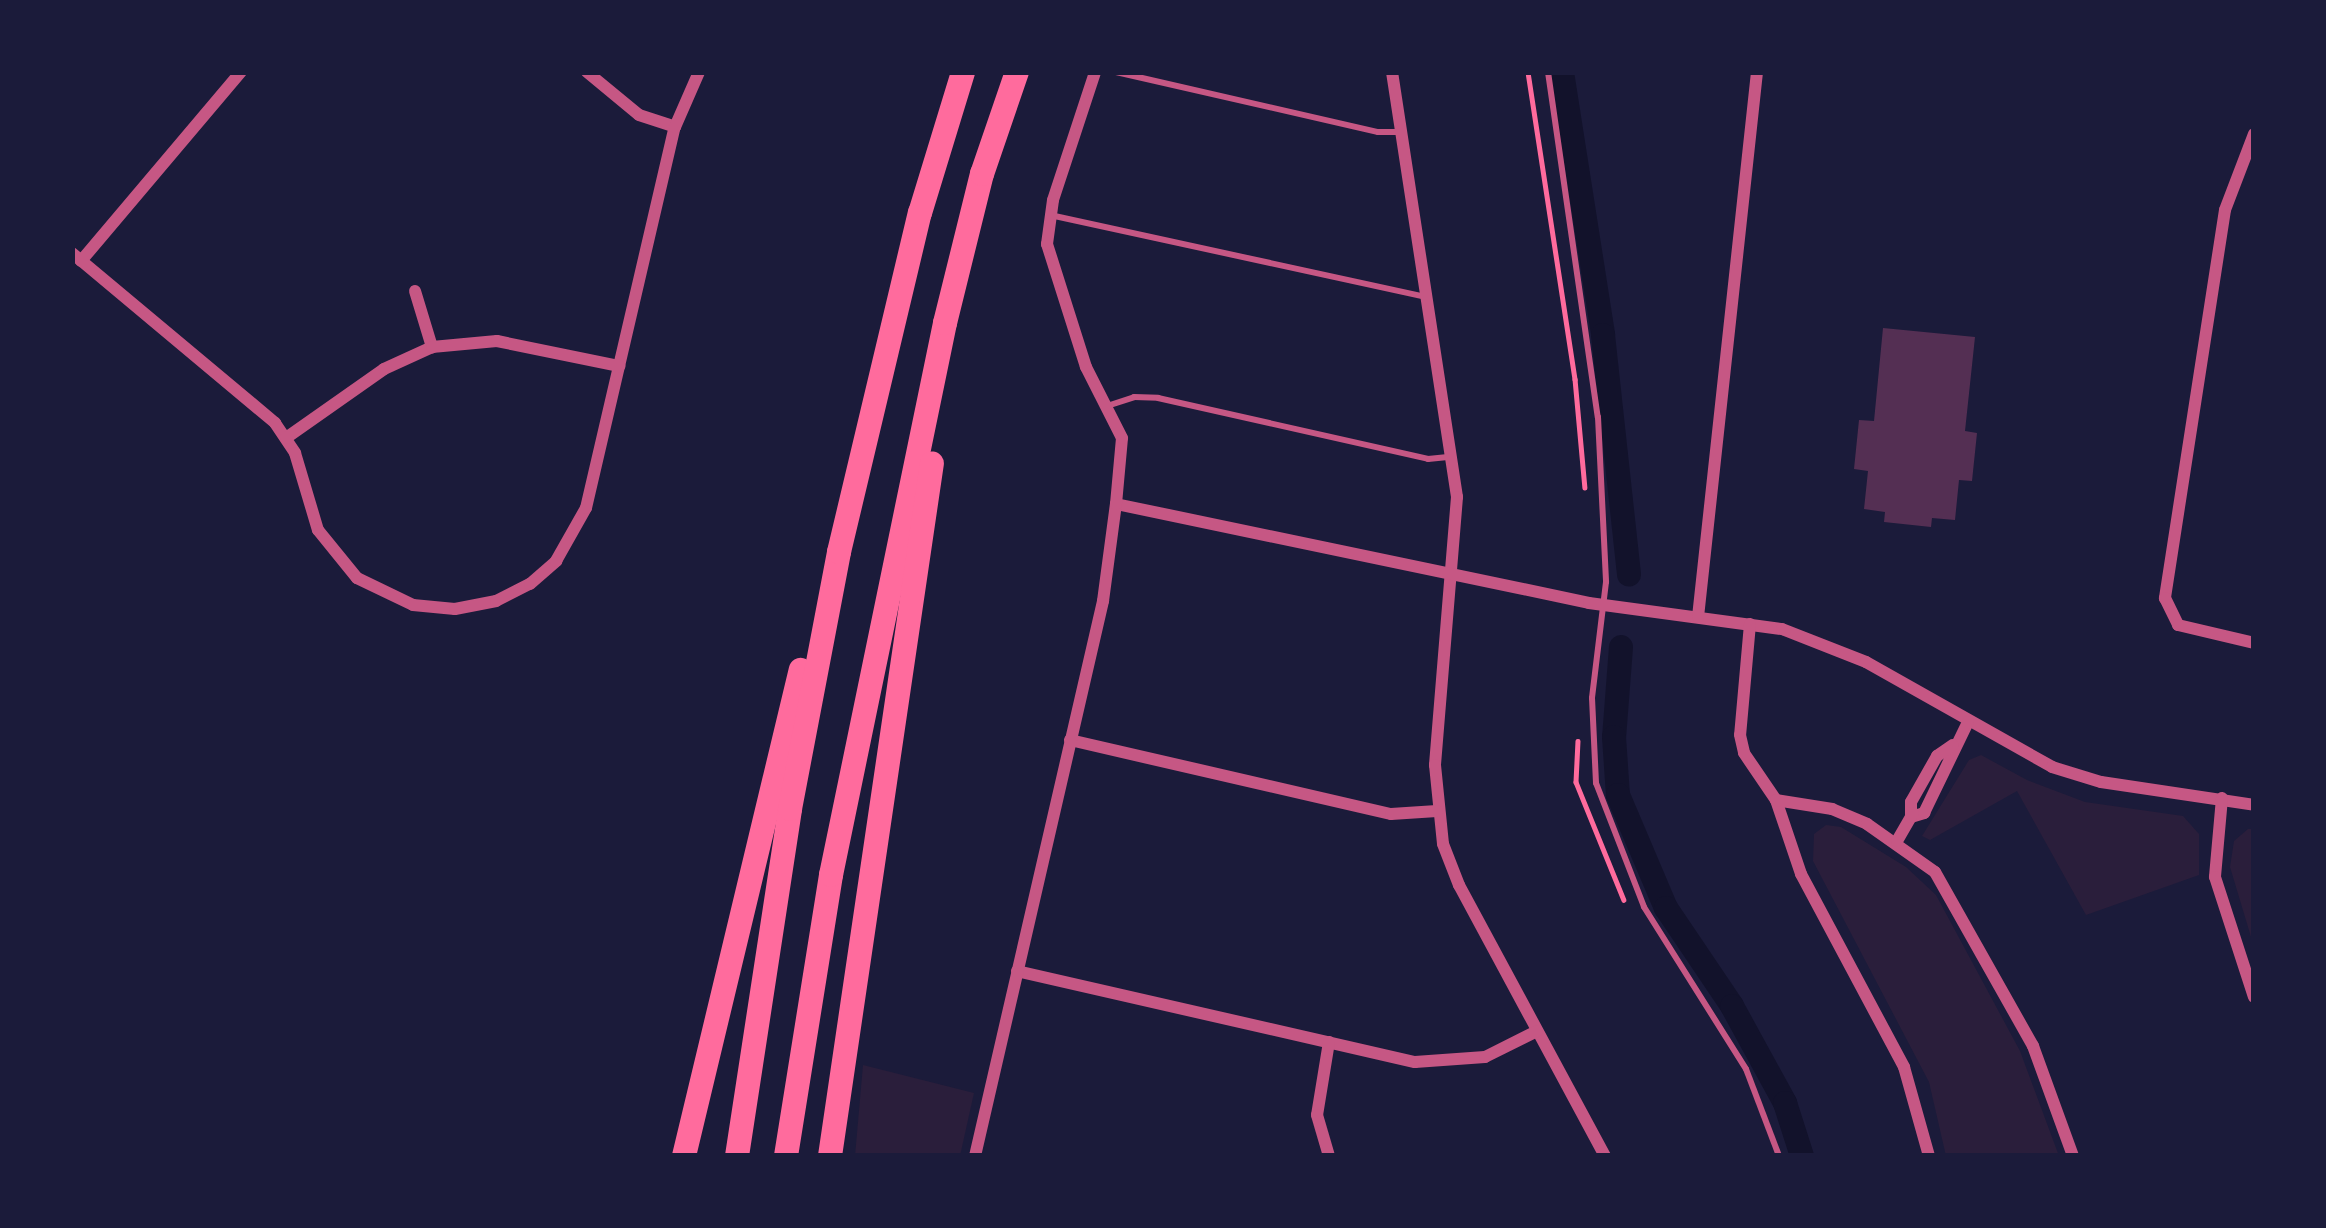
<!DOCTYPE html>
<html>
<head>
<meta charset="utf-8">
<style>
  body { margin:0 }
  #map { position:relative; width:2326px; height:1228px; overflow:hidden; background:#1b1b3a; font-family:"Varela Round",sans-serif }
  div>[style] { position:absolute }
  [style*='--x'] { left:calc(var(--x)*1px); top:calc(var(--y)*1px); width:calc(var(--w)*1px); rotate:calc(var(--a)*1deg) }
  .green>* { inset:0; background:#2a1e3b }
  .canal>* { height:24px; margin:-12px; padding:0 12px; transform-origin:12px; border-radius:12px; background:#12122b }
  .building>* { inset:0; background:#542f53 }
  .path>* { height:4.5px; margin:-2.25px; padding:0 2.25px; transform-origin:2.25px; border-radius:2.25px; background:#ff6b9d }
  .service>* { height:6px; margin:-3px; padding:0 3px; transform-origin:3px; border-radius:3px; background:#c65784 }
  .minor>* { height:12px; margin:-6px; padding:0 6px; transform-origin:6px; border-radius:6px; background:#c65784 }
  .motorway>* { height:24px; margin:-12px; padding:0 12px; transform-origin:12px; border-radius:12px; background:#ff6b9d }
  span { translate:-50% -50%; white-space:nowrap; text-align:center; line-height:1.15; -webkit-text-stroke:9px #1b1b3a; paint-order:stroke }
  .frame { position:absolute; inset:0; border:75px solid #1b1b3a; pointer-events:none }
</style>
</head>
<body>
<div id="map">
  <div class="green">
    <i style="clip-path:polygon(1981px 755px,2027px 780px,2085px 802px,2183px 816px,2199px 834px,2199px 875px,2086px 915px,2017px 791px,1930px 840px,1922px 836px,1969px 760px)"></i>
    <i style="clip-path:polygon(1826px 825px,1841px 827px,1906px 867px,1936px 895px,2020px 1051px,2059px 1156px,1946px 1156px,1929px 1082px,1813px 861px,1814px 834px)"></i>
    <i style="clip-path:polygon(2248px 829px,2254px 829px,2254px 947px,2230px 867px,2234px 841px)"></i>
    <i style="clip-path:polygon(863px 1065px,974px 1093px,960px 1156px,855px 1156px)"></i>
  </div>
  <div class="canal">
    <i style="--x:1562;--y:72;--w:266;--a:81.1"></i>
    <i style="--x:1603;--y:335;--w:241;--a:83.8"></i>
    <i style="--x:1621;--y:647;--w:90;--a:94.4"></i>
    <i style="--x:1614;--y:737;--w:58;--a:86.1"></i>
    <i style="--x:1618;--y:795;--w:123;--a:67"></i>
    <i style="--x:1666;--y:908;--w:118;--a:56"></i>
    <i style="--x:1732;--y:1006;--w:111;--a:61.3"></i>
    <i style="--x:1785;--y:1103;--w:56;--a:72.2"></i>
  </div>
  <div class="building">
    <i style="clip-path:polygon(1883px 328px,1975px 337px,1965px 431px,1977px 433px,1972px 481px,1959px 480px,1955px 520px,1932px 518px,1931px 527px,1884px 522px,1885px 512px,1864px 509px,1868px 471px,1854px 469px,1859px 420px,1874px 421px)"></i>
  </div>
  <div class="path">
    <i style="--x:1528;--y:72;--w:311;--a:81.3"></i>
    <i style="--x:1575;--y:379;--w:109;--a:84.8"></i>
    <i style="--x:1578;--y:741;--w:41;--a:92.8"></i>
    <i style="--x:1576;--y:782;--w:127;--a:67.9"></i>
  </div>
  <div class="service">
    <i style="--x:1116;--y:72;--w:269;--a:12.9"></i>
    <i style="--x:1378;--y:132;--w:23;--a:0"></i>
    <i style="--x:1548;--y:72;--w:349;--a:81.8"></i>
    <i style="--x:1598;--y:417;--w:165;--a:87.2"></i>
    <i style="--x:1606;--y:582;--w:117;--a:96.9"></i>
    <i style="--x:1592;--y:698;--w:85;--a:87.3"></i>
    <i style="--x:1596;--y:783;--w:133;--a:68.8"></i>
    <i style="--x:1644;--y:907;--w:191;--a:57.8"></i>
    <i style="--x:1746;--y:1069;--w:93;--a:69.2"></i>
    <i style="--x:1050;--y:215;--w:382;--a:12.3"></i>
    <i style="--x:1107;--y:406;--w:28;--a:-18"></i>
    <i style="--x:1134;--y:397;--w:24;--a:2"></i>
    <i style="--x:1158;--y:398;--w:277;--a:12.7"></i>
    <i style="--x:1428;--y:459;--w:20;--a:-6"></i>
  </div>
  <div class="minor">
    <i style="--x:587;--y:72;--w:67;--a:39.6"></i>
    <i style="--x:639;--y:115;--w:38;--a:18"></i>
    <i style="--x:1392;--y:72;--w:430;--a:81.3"></i>
    <i style="--x:1457;--y:497;--w:269;--a:94.7"></i>
    <i style="--x:1435;--y:765;--w:79;--a:84.2"></i>
    <i style="--x:1443;--y:844;--w:44;--a:68.7"></i>
    <i style="--x:1459;--y:885;--w:308;--a:61.7"></i>
    <i style="--x:2254;--y:134;--w:81;--a:110.9"></i>
    <i style="--x:2225;--y:210;--w:393;--a:98.8"></i>
    <i style="--x:2165;--y:598;--w:30;--a:64"></i>
    <i style="--x:2178;--y:625;--w:78;--a:13.3"></i>
    <i style="--x:72;--y:253;--w:265;--a:39.9"></i>
    <i style="--x:275;--y:423;--w:36;--a:56"></i>
    <i style="--x:295;--y:453;--w:80;--a:73.4"></i>
    <i style="--x:318;--y:530;--w:62;--a:50.9"></i>
    <i style="--x:357;--y:578;--w:62;--a:25.7"></i>
    <i style="--x:413;--y:605;--w:42;--a:5.4"></i>
    <i style="--x:455;--y:609;--w:42;--a:-11"></i>
    <i style="--x:496;--y:601;--w:38;--a:-27"></i>
    <i style="--x:530;--y:584;--w:35;--a:-41"></i>
    <i style="--x:556;--y:561;--w:61;--a:-60.5"></i>
    <i style="--x:586;--y:508;--w:391;--a:-76.9"></i>
    <i style="--x:675;--y:127;--w:60;--a:-66.4"></i>
    <i style="--x:81;--y:261;--w:248;--a:-49.8"></i>
    <i style="--x:415;--y:291;--w:59;--a:73.1"></i>
    <i style="--x:286;--y:438;--w:120;--a:-35.1"></i>
    <i style="--x:384;--y:369;--w:53;--a:-24.6"></i>
    <i style="--x:432;--y:347;--w:65;--a:-5.3"></i>
    <i style="--x:497;--y:341;--w:125;--a:11.6"></i>
    <i style="--x:1116;--y:504;--w:483;--a:11.8"></i>
    <i style="--x:1589;--y:603;--w:195;--a:7.7"></i>
    <i style="--x:1782;--y:629;--w:90;--a:21.4"></i>
    <i style="--x:1866;--y:662;--w:214;--a:29.4"></i>
    <i style="--x:2052;--y:767;--w:51;--a:17"></i>
    <i style="--x:2101;--y:782;--w:155;--a:8.5"></i>
    <i style="--x:1698;--y:617;--w:548;--a:-83.82"></i>
    <i style="--x:1750;--y:624;--w:111;--a:95.1"></i>
    <i style="--x:1740;--y:735;--w:18;--a:77"></i>
    <i style="--x:1744;--y:753;--w:57;--a:55.8"></i>
    <i style="--x:1776;--y:800;--w:78;--a:71.3"></i>
    <i style="--x:1801;--y:874;--w:219;--a:61.9"></i>
    <i style="--x:1904;--y:1067;--w:92;--a:74.3"></i>
    <i style="--x:1070;--y:740;--w:329;--a:13"></i>
    <i style="--x:1391;--y:814;--w:46;--a:-3.7"></i>
    <i style="--x:2222;--y:798;--w:79;--a:95.1"></i>
    <i style="--x:2215;--y:877;--w:126;--a:72"></i>
    <i style="--x:1776;--y:800;--w:57;--a:9.1"></i>
    <i style="--x:1832;--y:809;--w:38;--a:23"></i>
    <i style="--x:1867;--y:824;--w:83;--a:35.2"></i>
    <i style="--x:1935;--y:872;--w:200;--a:60.6"></i>
    <i style="--x:2033;--y:1046;--w:117;--a:70"></i>
    <i style="--x:1911;--y:817;--w:14;--a:-17"></i>
    <i style="--x:1924;--y:813;--w:101;--a:-64.2"></i>
    <i style="--x:1897;--y:841;--w:28;--a:-60"></i>
    <i style="--x:1911;--y:817;--w:15;--a:-90"></i>
    <i style="--x:1911;--y:802;--w:53;--a:-60.5"></i>
    <i style="--x:1937;--y:756;--w:19;--a:-35"></i>
    <i style="--x:1017;--y:971;--w:408;--a:12.9"></i>
    <i style="--x:1415;--y:1062;--w:70;--a:-4.1"></i>
    <i style="--x:1485;--y:1057;--w:58;--a:-26.6"></i>
    <i style="--x:1329;--y:1042;--w:74;--a:99.3"></i>
    <i style="--x:1317;--y:1115;--w:43;--a:73.7"></i>
    <i style="--x:975;--y:1156;--w:570;--a:-77.01"></i>
    <i style="--x:1103;--y:601;--w:98;--a:-82.4"></i>
    <i style="--x:1116;--y:504;--w:66;--a:-84.8"></i>
    <i style="--x:1122;--y:438;--w:80;--a:-116.9"></i>
    <i style="--x:1086;--y:367;--w:129;--a:-107.6"></i>
    <i style="--x:1047;--y:244;--w:44;--a:-82.2"></i>
    <i style="--x:1053;--y:200;--w:135;--a:-71.8"></i>
  </div>
  <div class="motorway">
    <i style="--x:684;--y:1156;--w:500;--a:-76.5"></i>
    <i style="--x:737;--y:1156;--w:351;--a:-81.3"></i>
    <i style="--x:790;--y:809;--w:262;--a:-79.2"></i>
    <i style="--x:839;--y:552;--w:349;--a:-76.6"></i>
    <i style="--x:920;--y:213;--w:147;--a:-73"></i>
    <i style="--x:786;--y:1156;--w:285;--a:-80.9"></i>
    <i style="--x:831;--y:875;--w:564;--a:-78.33"></i>
    <i style="--x:945;--y:323;--w:154;--a:-76.1"></i>
    <i style="--x:982;--y:174;--w:108;--a:-71.1"></i>
    <i style="--x:830;--y:1156;--w:700;--a:-81.63"></i>
  </div>
  <div class="frame"></div>
</div>
</body>
</html>
